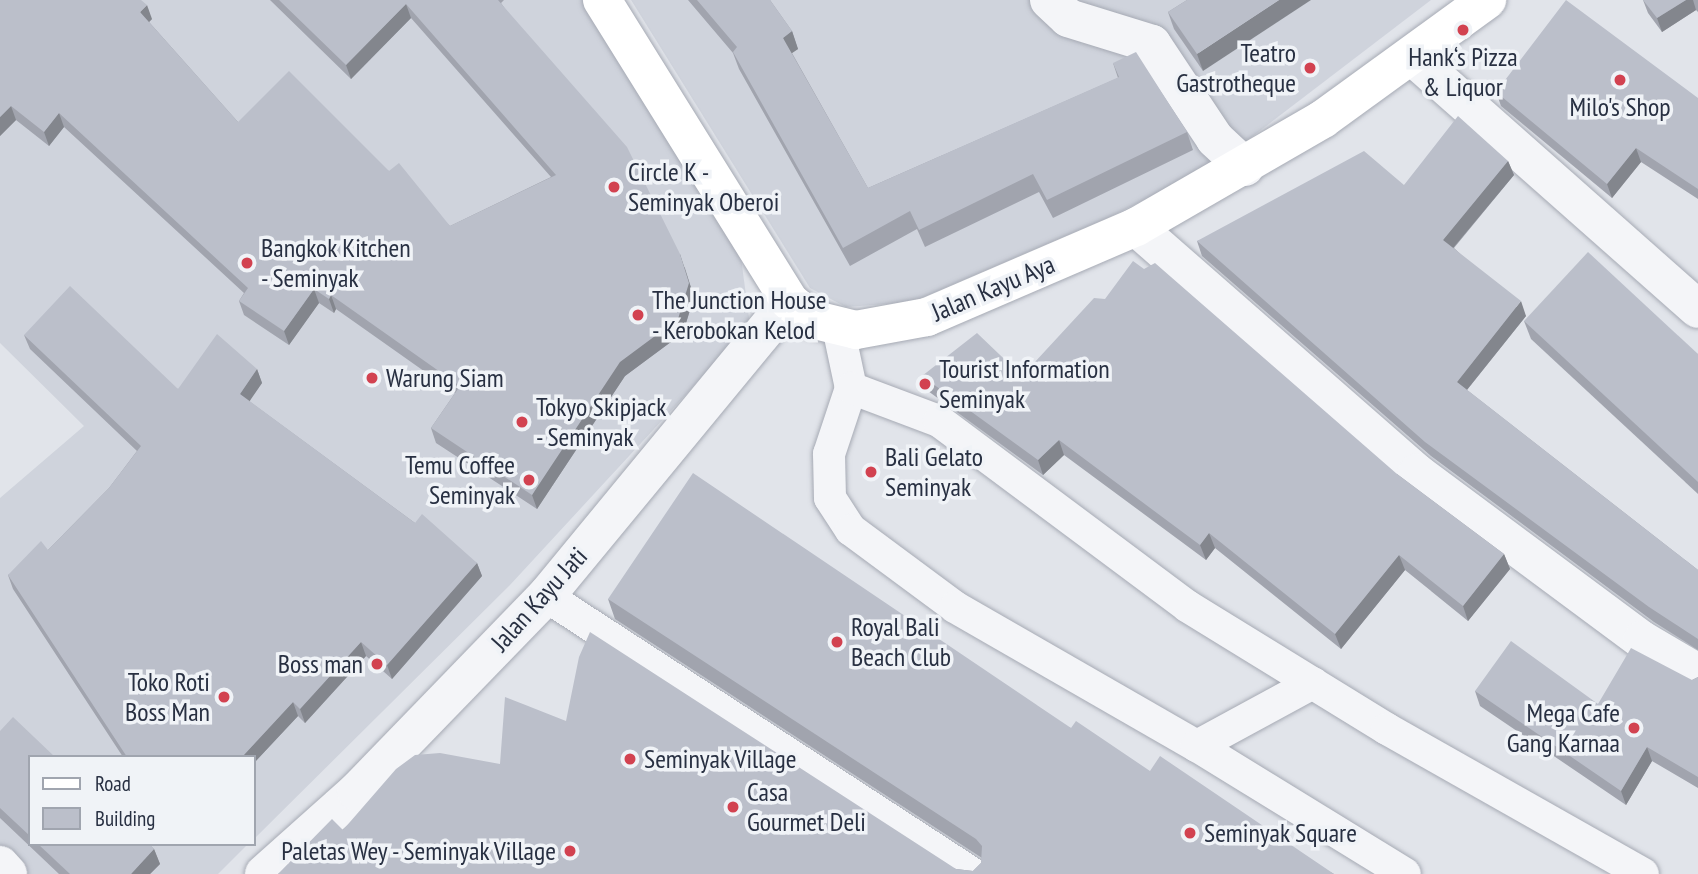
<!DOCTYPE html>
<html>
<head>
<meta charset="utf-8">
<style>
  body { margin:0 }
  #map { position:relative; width:1698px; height:874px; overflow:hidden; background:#e1e4ea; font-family:"PT Sans Narrow",sans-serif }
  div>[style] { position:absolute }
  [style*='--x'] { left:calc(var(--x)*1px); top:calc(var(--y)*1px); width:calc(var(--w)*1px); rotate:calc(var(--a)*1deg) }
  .built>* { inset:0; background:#cfd3dc }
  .roads { filter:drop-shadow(0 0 2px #a6aab4) drop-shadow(0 0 2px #a6aab4) }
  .service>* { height:32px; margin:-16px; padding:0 16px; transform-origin:16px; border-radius:16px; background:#f4f5f8 }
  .minor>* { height:38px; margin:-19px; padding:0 19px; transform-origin:19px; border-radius:19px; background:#f4f5f8 }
  .tertiary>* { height:38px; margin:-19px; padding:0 19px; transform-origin:19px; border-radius:19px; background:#f4f5f8 }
  .secondary>* { height:38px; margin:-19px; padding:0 19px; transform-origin:19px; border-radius:19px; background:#fff }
  .wall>* { inset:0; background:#a1a4ae }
  .shaded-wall>* { inset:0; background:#83868d }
  .building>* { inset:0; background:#bbbfca }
  .dots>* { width:19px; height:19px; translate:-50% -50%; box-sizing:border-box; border:4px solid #f0f3f7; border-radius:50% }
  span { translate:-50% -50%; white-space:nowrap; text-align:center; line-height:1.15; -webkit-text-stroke:7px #f0f3f7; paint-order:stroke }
  .poi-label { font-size:26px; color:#283042 }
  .right { translate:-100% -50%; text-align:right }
  .left { translate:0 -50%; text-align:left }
  .street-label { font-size:26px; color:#283042 }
  .legend { position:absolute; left:28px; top:755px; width:228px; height:91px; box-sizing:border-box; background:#f0f3f7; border:2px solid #a0a5af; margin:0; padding:9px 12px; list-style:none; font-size:21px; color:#283042 }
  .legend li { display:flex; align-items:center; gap:14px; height:35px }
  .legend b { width:35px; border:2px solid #a0a5af }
</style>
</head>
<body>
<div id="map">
  <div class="built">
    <i style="clip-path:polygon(0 0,582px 0,741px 258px,750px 325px,510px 585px,254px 839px,254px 757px,30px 757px,30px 844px,248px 844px,218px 874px,0 874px,0 498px,84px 426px,0 343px)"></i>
    <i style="clip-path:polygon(631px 0,1431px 0,1219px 162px,1112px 216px,912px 302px,846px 307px,810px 288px)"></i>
  </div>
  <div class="roads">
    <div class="service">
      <i style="--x:838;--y:327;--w:62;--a:78"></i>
      <i style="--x:851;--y:388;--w:70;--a:108.4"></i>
      <i style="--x:829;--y:454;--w:44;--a:88.7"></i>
      <i style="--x:830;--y:498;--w:38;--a:57"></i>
      <i style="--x:851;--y:530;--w:129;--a:36.5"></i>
      <i style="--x:955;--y:607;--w:279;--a:29.9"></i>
      <i style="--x:1197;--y:746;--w:244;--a:31.6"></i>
      <i style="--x:851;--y:388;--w:94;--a:20.6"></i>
      <i style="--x:939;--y:421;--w:309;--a:36.7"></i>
      <i style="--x:1187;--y:606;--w:235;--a:31.6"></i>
      <i style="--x:1387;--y:729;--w:294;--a:29.5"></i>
      <i style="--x:546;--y:596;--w:510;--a:33.07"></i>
      <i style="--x:1197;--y:746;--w:132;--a:-28.5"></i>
    </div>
    <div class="minor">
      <i style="--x:1049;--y:0;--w:26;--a:43"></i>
      <i style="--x:1068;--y:18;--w:88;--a:17.2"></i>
      <i style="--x:1152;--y:44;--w:114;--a:56.4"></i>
      <i style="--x:1215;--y:139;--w:41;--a:43"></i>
      <i style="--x:1413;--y:57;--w:380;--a:41.5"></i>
      <i style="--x:1136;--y:227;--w:373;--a:41.2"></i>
      <i style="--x:1417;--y:473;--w:280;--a:36.6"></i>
      <i style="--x:1642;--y:640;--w:65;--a:30.5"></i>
    </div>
    <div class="tertiary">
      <i style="--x:0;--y:865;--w:12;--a:48"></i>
      <i style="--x:264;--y:874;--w:123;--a:-41.7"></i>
      <i style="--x:356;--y:792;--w:273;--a:-45.9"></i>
      <i style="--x:546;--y:596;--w:382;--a:-50.5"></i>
    </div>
    <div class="secondary">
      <i style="--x:602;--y:0;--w:354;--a:58.1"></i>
      <i style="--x:789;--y:301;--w:28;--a:39"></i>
      <i style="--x:811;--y:319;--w:46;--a:13.7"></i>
      <i style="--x:856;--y:330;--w:72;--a:-10.4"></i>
      <i style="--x:927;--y:317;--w:228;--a:-23.3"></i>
      <i style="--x:1136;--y:227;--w:216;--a:-30"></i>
      <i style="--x:1323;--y:119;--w:203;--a:-36"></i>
    </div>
  </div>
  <div class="wall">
    <i style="clip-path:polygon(0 0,152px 19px,149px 22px,238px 122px,389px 171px,450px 226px,551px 177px,411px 18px,351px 79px,270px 0,504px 0,501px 3px,685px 268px,694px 297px,683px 333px,625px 376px,537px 509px,436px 443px,431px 428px,455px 393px,336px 309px,334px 313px,319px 303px,289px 345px,244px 315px,239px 301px,244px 293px,64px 127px,49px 146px,16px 120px,0 136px)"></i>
    <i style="clip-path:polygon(688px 0,770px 0,792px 31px,798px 49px,792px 53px,868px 188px,1118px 78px,1113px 63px,1187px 132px,1193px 150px,1053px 218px,1039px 192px,925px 247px,917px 229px,850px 266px,739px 69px,733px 53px)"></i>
    <i style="clip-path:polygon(1187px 0,1203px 71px,1174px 29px,1168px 12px)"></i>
    <i style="clip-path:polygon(1643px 0,1698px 0,1698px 12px,1696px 10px,1662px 32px,1648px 13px)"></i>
    <i style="clip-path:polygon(1496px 92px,1698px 98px,1698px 199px,1641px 162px,1612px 198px,1501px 106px)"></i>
    <i style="clip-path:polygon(1508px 161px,1514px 175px,1454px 248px,1526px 316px,1467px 390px,1698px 570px,1698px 650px,1654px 622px,1431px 456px,1202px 256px,1197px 241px,1404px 185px)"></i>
    <i style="clip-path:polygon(1524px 321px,1698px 354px,1698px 494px,1531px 339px)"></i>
    <i style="clip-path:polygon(24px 335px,178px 389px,257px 369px,262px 383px,249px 401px,415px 523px,477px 563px,482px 576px,392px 679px,366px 656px,305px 723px,298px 716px,254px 763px,254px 757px,123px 757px,13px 589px,8px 575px,48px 550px,109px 488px,137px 451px,30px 349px)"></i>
    <i style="clip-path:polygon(922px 376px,1022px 376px,1397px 474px,1504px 554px,1510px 569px,1468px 621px,1405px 570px,1341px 649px,1215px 548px,1206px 560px,1064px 455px,1043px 475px,928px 391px)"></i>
    <i style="clip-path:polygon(608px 599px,1071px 728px,1334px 874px,278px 874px,343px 830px,500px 764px,566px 721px,956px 869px,973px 871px,981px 863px,982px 858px,615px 619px)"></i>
    <i style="clip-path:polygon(1698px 677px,1698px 788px,1652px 761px,1626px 805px,1480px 706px,1475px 691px,1598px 704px,1692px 680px)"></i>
    <i style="clip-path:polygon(0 731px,30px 757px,30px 844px,149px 844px,154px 849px,160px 864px,150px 874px,59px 874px,0 818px)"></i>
  </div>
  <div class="shaded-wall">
    <i style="clip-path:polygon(1279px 0,1311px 0,1203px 71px,1197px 54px)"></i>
    <i style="clip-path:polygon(1686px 0,1693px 0,1696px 10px,1662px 32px,1657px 18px)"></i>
    <i style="clip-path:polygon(406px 4px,411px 18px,351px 79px,346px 65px)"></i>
    <i style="clip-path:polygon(147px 5px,152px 19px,145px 26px,140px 12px)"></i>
    <i style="clip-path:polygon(792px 31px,798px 49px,789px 55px,783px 38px)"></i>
    <i style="clip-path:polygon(11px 106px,16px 120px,0 136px,0 117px)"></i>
    <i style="clip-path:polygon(59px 113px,64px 127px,49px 146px,44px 132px)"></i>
    <i style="clip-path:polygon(1636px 148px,1641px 162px,1612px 198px,1607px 184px)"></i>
    <i style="clip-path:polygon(1508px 161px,1514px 175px,1448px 254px,1443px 240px)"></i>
    <i style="clip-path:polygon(680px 254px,694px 297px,683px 333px,625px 376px,537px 509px,532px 495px)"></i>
    <i style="clip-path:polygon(314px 289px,319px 303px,289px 345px,284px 331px)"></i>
    <i style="clip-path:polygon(331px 295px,336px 309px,334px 313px,329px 299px)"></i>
    <i style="clip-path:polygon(1521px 301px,1526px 316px,1462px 396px,1457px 382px)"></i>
    <i style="clip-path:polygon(257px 369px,262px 383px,245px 408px,240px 394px)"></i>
    <i style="clip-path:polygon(1059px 440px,1064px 455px,1043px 475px,1038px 460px)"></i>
    <i style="clip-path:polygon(1209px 533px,1215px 548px,1206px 560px,1200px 545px)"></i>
    <i style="clip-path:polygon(1504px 554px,1510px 569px,1468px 621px,1463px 606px)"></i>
    <i style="clip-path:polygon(1399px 555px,1405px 570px,1341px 649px,1335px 634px)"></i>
    <i style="clip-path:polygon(477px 563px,482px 576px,392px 679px,387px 665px)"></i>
    <i style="clip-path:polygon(361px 642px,366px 656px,305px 723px,300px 709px)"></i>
    <i style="clip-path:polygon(293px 702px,298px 716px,254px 763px,254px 757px,242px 757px)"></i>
    <i style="clip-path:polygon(1647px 747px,1652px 761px,1626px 805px,1621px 791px)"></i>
    <i style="clip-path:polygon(154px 849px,160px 864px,150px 874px,131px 874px)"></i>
  </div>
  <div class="building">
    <i style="clip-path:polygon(0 0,141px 0,147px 5px,140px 12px,238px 122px,289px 71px,389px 171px,399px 163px,450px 226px,556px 175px,406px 4px,346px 65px,279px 0,498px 0,627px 147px,680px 254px,689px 283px,678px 319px,620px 362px,532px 495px,431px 428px,460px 386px,331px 295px,329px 299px,314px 289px,284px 331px,239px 301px,248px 288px,59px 113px,44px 132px,11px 106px,0 117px)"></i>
    <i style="clip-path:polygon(697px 0,770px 0,792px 31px,783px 38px,868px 188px,1119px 77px,1113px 63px,1136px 52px,1187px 132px,1047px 200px,1033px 174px,919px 230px,910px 211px,843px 248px,733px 52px,737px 47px)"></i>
    <i style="clip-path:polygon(1187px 0,1279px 0,1197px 54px,1168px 12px)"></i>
    <i style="clip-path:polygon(1566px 0,1698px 98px,1698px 189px,1636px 148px,1607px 184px,1496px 92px)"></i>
    <i style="clip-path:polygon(1643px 0,1686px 0,1657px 18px)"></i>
    <i style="clip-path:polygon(1458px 116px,1508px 161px,1443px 240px,1521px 301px,1457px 382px,1698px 570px,1698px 639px,1649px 607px,1425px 442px,1197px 241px,1364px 151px,1404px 185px)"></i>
    <i style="clip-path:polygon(1588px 252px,1698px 354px,1698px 482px,1524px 321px)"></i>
    <i style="clip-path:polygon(1133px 261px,1144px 269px,1155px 263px,1397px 474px,1504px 554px,1463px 606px,1399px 555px,1335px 634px,1209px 533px,1200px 545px,1059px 440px,1038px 460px,922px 376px,977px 333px,1022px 376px,1094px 298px,1105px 299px)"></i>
    <i style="clip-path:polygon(70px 286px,178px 389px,217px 334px,257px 369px,240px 394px,415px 523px,422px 514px,477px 563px,387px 665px,361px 642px,300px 709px,293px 702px,242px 757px,127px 757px,8px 575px,41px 541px,48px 550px,109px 488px,141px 446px,24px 335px)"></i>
    <i style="clip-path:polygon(693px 473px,1071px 728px,1076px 721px,1150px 771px,1160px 756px,1334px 874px,278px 874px,332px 819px,343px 830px,396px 769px,415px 755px,440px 753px,500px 764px,505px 697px,566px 721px,579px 657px,590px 632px,956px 869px,973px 871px,981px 863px,982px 846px,976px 839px,608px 599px)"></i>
    <i style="clip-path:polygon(1511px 641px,1598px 704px,1631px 648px,1692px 680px,1698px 677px,1698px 777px,1647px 747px,1621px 791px,1475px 691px)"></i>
    <i style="clip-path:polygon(13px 717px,55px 757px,30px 757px,30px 836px,0 808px,0 731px)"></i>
    <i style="clip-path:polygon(38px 844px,149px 844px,154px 849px,131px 874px,70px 874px)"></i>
  </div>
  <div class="dots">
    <i style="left:1463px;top:30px;background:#d24250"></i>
    <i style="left:1310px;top:68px;background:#d24250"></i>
    <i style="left:1620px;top:80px;background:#d24250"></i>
    <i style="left:614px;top:187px;background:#d24250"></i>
    <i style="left:247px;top:263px;background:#d24250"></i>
    <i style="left:638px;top:315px;background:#d24250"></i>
    <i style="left:372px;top:378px;background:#d24250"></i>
    <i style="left:925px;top:384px;background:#d24250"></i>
    <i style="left:522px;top:422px;background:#d24250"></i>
    <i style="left:871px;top:472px;background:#d24250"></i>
    <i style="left:529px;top:480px;background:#d24250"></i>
    <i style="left:837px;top:642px;background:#d24250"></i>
    <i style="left:377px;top:664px;background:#d24250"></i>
    <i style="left:224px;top:697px;background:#d24250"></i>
    <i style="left:1634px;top:728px;background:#d24250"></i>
    <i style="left:630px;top:759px;background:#d24250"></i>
    <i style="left:733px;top:807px;background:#d24250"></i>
    <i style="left:1190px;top:833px;background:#d24250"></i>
    <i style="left:570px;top:851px;background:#d24250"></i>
  </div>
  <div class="poi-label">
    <span class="right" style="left:1296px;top:68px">Teatro<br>Gastrotheque</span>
    <span style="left:1463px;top:72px">Hank‘s Pizza<br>&amp; Liquor</span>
    <span style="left:1620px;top:107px">Milo's Shop</span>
    <span class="left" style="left:628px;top:187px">Circle K -<br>Seminyak Oberoi</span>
    <span class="left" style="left:261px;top:263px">Bangkok Kitchen<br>- Seminyak</span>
    <span class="left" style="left:652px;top:315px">The Junction House<br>- Kerobokan Kelod</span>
    <span class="left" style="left:939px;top:384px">Tourist Information<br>Seminyak</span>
    <span class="left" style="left:386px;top:378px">Warung Siam</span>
    <span class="left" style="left:536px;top:422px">Tokyo Skipjack<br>- Seminyak</span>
    <span class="left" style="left:885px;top:472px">Bali Gelato<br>Seminyak</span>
    <span class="right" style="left:515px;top:480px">Temu Coffee<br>Seminyak</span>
    <span class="left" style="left:851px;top:642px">Royal Bali<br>Beach Club</span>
    <span class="right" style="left:363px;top:664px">Boss man</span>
    <span class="right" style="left:210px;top:697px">Toko Roti<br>Boss Man</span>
    <span class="right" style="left:1620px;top:728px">Mega Cafe<br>Gang Karnaa</span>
    <span class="left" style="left:644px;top:759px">Seminyak Village</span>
    <span class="left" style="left:747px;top:807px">Casa<br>Gourmet Deli</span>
    <span class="left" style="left:1204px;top:833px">Seminyak Square</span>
    <span class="right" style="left:556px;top:851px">Paletas Wey - Seminyak Village</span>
  </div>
  <div class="street-label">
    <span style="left:993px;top:288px;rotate:-23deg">Jalan Kayu Aya</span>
    <span style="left:539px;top:599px;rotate:-48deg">Jalan Kayu Jati</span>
  </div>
  <ul class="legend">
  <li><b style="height:9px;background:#fff"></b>Road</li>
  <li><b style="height:19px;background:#bbbfca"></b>Building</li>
  </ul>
</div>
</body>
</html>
